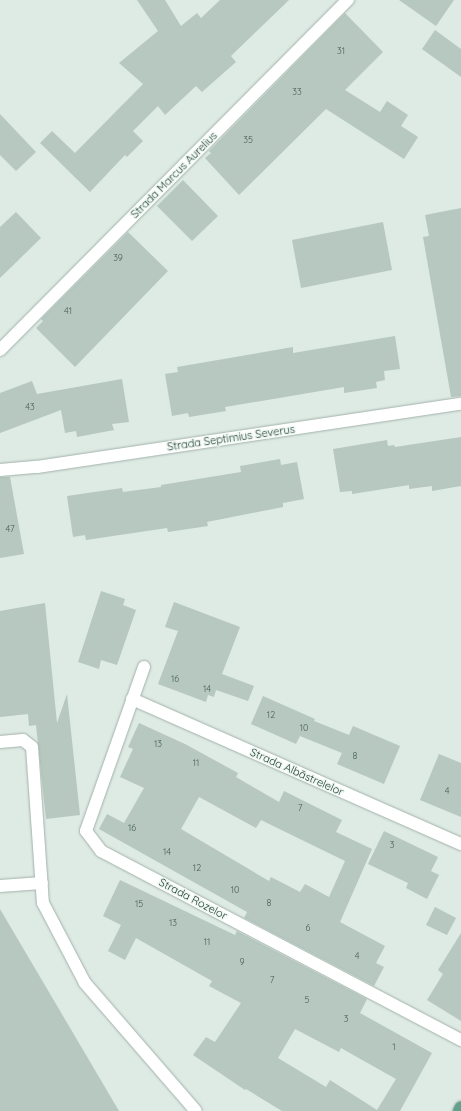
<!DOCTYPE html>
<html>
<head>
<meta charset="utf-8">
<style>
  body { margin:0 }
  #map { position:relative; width:461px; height:1111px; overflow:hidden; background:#deeae4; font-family:Quicksand,sans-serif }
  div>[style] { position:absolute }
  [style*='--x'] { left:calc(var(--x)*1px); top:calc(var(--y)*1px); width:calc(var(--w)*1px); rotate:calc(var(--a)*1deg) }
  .building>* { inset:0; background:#b6c8bf }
  .roads { filter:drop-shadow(0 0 1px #a1b2ab) drop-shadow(0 0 1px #a1b2ab) }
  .minor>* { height:12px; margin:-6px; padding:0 6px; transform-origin:6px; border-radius:6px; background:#fff }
  .major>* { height:12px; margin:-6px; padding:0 6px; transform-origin:6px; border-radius:6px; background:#61a18b }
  span { translate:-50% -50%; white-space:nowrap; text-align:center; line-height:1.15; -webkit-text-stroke:3px #eef7f2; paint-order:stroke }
  .number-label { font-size:9px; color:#455e54 }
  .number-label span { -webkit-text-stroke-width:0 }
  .street-label { font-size:11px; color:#1f3a31 }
</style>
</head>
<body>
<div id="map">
  <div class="building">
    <i style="clip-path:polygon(137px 0,165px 0,181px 26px,197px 13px,201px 18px,220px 0,289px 0,231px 56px,236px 62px,202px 92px,196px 86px,165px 115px,158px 106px,133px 131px,143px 141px,127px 157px,125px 155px,90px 192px,40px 143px,52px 131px,75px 153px,143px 84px,119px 63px,158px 31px)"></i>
    <i style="clip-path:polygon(399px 0,454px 0,436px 26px)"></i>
    <i style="clip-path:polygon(345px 13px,383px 52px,345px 90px,380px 112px,387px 101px,408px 115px,401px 126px,418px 137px,404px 159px,326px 109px,239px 195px,205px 158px,211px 153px,209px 151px)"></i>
    <i style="clip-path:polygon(435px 30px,461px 49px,461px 77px,422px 49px)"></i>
    <i style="clip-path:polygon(0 114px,36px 152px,16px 171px,0 155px)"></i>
    <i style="clip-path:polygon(183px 180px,218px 216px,192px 241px,157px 206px)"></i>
    <i style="clip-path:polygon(461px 208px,461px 396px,451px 397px,423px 237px,429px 236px,425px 215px)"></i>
    <i style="clip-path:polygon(16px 212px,41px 238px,0 278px,0 227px)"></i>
    <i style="clip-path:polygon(383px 222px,392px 270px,301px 288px,292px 240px)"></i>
    <i style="clip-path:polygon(128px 232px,168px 271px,75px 367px,36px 328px,43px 321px,41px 319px)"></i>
    <i style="clip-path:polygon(395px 336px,400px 369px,384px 371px,385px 380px,376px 382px,377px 388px,344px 393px,344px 387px,225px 407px,226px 411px,189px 417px,188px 413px,172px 416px,165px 374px,178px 372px,177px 367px,293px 347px,293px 353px)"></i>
    <i style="clip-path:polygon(122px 379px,129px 422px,112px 424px,114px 430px,77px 437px,76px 431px,65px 433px,61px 410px,0 433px,0 393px,32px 381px,37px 394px)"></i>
    <i style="clip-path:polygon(461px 437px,461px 486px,432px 491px,432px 486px,409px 489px,409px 485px,352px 494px,352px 491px,340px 492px,333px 449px,387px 440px,388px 446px,394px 445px,395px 447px)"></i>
    <i style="clip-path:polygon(280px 459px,281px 465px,297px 462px,304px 499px,283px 503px,283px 507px,207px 522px,208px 526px,168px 532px,167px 528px,86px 540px,85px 535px,73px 537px,67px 496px,122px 488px,123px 492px,161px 487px,161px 485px,241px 472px,240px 466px)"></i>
    <i style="clip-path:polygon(0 477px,10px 477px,24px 554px,0 558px)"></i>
    <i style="clip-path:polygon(101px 591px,125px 599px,123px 605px,136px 610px,117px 665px,101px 660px,99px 669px,78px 662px)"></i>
    <i style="clip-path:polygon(174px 602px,240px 627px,222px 674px,254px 686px,248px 701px,216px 690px,214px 697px,208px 695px,206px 702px,158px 684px,178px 631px,165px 627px)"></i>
    <i style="clip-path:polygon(45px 603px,57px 723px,67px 694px,80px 815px,46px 819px,36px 725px,29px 726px,28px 714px,0 717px,0 611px)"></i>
    <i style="clip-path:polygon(263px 696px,315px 719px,314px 721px,349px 735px,353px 726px,400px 746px,384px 784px,337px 764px,342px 753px,300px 736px,296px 744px,251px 724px)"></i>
    <i style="clip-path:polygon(evenodd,139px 723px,185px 744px,238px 773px,236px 777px,279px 802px,284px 791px,342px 820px,336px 832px,372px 849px,340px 922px,385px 946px,376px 963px,384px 967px,374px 986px,244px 918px,247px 912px,99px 829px,107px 814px,124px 823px,144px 788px,120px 777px,133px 749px,128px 747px,139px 723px,199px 797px,256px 828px,261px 820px,345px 861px,329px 897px,305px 884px,300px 892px,271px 877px,269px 881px,181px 829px,199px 797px)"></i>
    <i style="clip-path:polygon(439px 754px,461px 763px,461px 817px,420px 800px)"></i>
    <i style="clip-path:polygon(384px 831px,438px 857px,431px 871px,439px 875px,427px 899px,406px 888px,408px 883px,368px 864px)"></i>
    <i style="clip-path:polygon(evenodd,120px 880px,235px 935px,237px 931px,367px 999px,360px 1013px,432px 1053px,400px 1111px,282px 1111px,246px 1089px,245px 1090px,193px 1055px,206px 1037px,215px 1042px,241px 1003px,209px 986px,212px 981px,136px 938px,125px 960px,108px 951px,121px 925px,103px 916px,120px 880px,295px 1029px,339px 1052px,341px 1048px,396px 1079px,377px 1110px,330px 1080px,326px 1087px,278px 1058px,295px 1029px)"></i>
    <i style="clip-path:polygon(435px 907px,456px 918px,447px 935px,426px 925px)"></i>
    <i style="clip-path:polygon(0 909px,119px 1111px,0 1111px)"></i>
    <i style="clip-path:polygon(461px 933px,461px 1021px,427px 1000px,443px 974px,438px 970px)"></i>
  </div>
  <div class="roads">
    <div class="minor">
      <i style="--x:0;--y:350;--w:494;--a:-45.2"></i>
      <i style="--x:0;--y:470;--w:37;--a:-5"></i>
      <i style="--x:37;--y:467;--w:429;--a:-8.5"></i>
      <i style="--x:144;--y:667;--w:174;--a:109.5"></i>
      <i style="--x:86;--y:831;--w:25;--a:53"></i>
      <i style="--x:101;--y:851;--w:407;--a:27.7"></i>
      <i style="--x:132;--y:699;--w:360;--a:23.8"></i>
      <i style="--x:0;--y:742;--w:23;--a:-5"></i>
      <i style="--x:23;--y:740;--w:11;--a:38"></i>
      <i style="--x:32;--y:747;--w:156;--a:86"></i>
      <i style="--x:43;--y:903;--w:90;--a:62.3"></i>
      <i style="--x:85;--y:983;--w:169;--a:49.1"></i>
      <i style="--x:0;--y:886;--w:42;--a:-4.1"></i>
    </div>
    <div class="major">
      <i style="--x:459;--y:1111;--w:4;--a:-63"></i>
    </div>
  </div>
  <div class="number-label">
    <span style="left:341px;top:51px">31</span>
    <span style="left:297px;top:92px">33</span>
    <span style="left:248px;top:140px">35</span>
    <span style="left:118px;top:258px">39</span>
    <span style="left:68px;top:311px">41</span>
    <span style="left:30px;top:407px">43</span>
    <span style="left:10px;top:529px">47</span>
    <span style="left:175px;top:679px">16</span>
    <span style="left:207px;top:689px">14</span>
    <span style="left:271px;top:715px">12</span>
    <span style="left:304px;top:728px">10</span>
    <span style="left:158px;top:744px">13</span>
    <span style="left:355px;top:756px">8</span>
    <span style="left:196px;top:763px">11</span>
    <span style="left:447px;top:791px">4</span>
    <span style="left:300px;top:808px">7</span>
    <span style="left:132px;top:828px">16</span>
    <span style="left:392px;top:845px">3</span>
    <span style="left:167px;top:852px">14</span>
    <span style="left:197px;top:868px">12</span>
    <span style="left:235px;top:890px">10</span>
    <span style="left:269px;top:903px">8</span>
    <span style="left:139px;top:904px">15</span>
    <span style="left:173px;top:923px">13</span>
    <span style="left:308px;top:928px">6</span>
    <span style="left:207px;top:942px">11</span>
    <span style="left:357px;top:956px">4</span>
    <span style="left:242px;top:962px">9</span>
    <span style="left:272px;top:980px">7</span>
    <span style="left:307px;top:1000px">5</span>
    <span style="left:346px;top:1019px">3</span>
    <span style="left:394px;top:1047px">1</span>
  </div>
  <div class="street-label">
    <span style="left:174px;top:175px;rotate:-45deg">Strada Marcus Aurelius</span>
    <span style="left:231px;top:438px;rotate:-8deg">Strada Septimius Severus</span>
    <span style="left:297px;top:772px;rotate:24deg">Strada Albăstrelelor</span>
    <span style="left:193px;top:899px;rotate:28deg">Strada Rozelor</span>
  </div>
</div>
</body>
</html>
